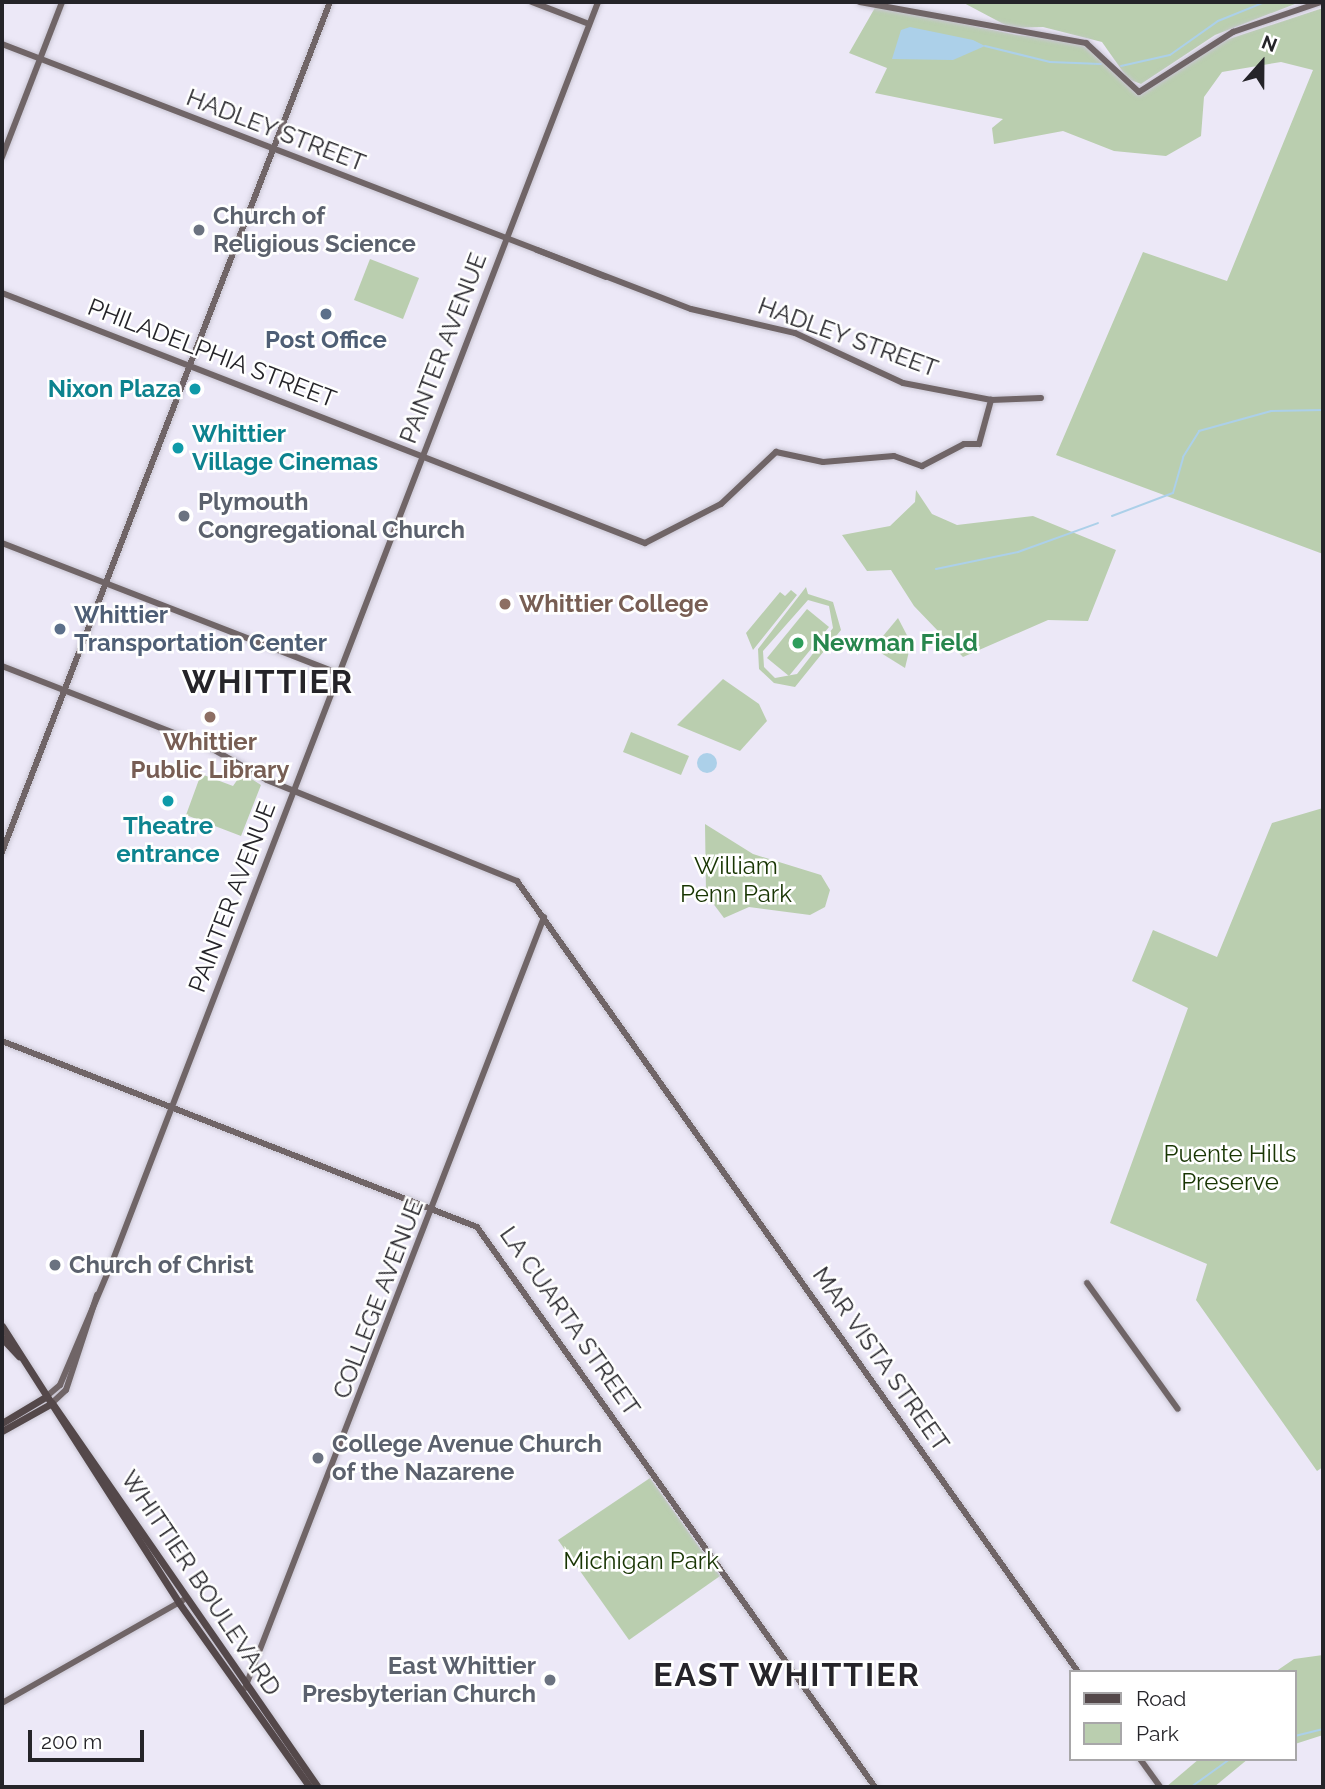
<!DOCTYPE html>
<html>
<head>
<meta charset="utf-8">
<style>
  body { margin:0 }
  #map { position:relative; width:1325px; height:1789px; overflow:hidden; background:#ece8f7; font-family:Raleway,sans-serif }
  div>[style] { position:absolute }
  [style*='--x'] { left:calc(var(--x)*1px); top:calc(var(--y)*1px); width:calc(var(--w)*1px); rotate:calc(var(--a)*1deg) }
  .green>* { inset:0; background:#baceaf }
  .water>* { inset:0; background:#acd0e9 }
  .round { border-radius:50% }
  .stream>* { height:2px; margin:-1px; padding:0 1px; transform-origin:1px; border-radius:1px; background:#acd0e9 }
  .roads { filter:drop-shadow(0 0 2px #c8c5d2) drop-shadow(0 0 2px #c8c5d2) }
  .secondary>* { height:6px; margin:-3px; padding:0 3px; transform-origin:3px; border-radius:3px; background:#706567 }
  .primary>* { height:7px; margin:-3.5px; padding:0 3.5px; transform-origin:3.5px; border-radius:3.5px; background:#54484a }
  .dots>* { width:19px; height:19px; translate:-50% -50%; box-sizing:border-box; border:4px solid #fff; border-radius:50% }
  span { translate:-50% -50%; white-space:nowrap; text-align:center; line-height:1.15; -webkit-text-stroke:5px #fff; paint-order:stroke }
  .street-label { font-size:24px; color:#252429 }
  .worship-label { font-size:24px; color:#5b616d; font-weight:700 }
  .left { translate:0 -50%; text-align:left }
  .right { translate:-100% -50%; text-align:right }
  .service-label { font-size:24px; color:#4e5e75; font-weight:700 }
  .culture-label { font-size:24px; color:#0d838f; font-weight:700 }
  .education-label { font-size:24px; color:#785e54; font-weight:700 }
  .leisure-label { font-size:24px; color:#27864d; font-weight:700 }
  .park-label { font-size:24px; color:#183503 }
  .district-label { font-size:32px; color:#252429; font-weight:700; letter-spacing:2px }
  .frame { position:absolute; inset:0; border:4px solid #252429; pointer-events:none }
  .legend { position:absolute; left:1069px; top:1670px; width:228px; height:91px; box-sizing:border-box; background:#fff; border:2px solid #a8a7a9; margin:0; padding:9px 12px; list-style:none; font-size:21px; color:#252429 }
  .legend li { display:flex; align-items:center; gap:14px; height:35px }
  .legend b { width:35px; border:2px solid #a8a7a9 }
  .north { position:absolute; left:1227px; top:28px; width:70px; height:70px; -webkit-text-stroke:5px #fff; paint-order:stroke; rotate:21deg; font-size:19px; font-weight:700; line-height:28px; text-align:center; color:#252429 }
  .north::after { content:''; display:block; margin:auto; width:24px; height:32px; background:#252429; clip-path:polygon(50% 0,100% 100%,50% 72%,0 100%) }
  .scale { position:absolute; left:28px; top:1730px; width:116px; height:32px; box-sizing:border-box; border:4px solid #252429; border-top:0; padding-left:9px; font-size:21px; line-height:24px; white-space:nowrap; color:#252429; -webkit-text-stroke:5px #fff; paint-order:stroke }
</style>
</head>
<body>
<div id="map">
  <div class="green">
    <i style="clip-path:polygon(962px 2px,1300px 2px,1215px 35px,1141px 84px,1128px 79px,1102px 42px,1043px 27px,1011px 28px)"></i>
    <i style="clip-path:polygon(876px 6px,1017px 35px,1081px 41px,1140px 94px,1226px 40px,1323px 8px,1323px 554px,1056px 455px,1143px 252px,1227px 281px,1313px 70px,1281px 62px,1222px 72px,1204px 97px,1201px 136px,1166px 156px,1114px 151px,1063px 131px,994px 144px,992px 128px,1003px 119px,875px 93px,887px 68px,849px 53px)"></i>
    <i style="clip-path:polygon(370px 259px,419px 278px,403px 319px,354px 300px)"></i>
    <i style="clip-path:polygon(916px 490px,932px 514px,957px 525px,1033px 516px,1116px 550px,1088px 621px,1048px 620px,963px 657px,914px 606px,891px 570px,867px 571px,842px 535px,890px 526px,915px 502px)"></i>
    <i style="clip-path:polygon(evenodd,806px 587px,808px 594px,833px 602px,841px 630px,795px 687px,774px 683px,759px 669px,758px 649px,806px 587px,808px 600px,829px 606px,833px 628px,797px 674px,775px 678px,764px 667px,763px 651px,808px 600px)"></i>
    <i style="clip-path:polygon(791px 590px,797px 595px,753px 650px,746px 633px,780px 592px,785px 596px)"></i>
    <i style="clip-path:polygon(807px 609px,829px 627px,789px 676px,767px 658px)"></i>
    <i style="clip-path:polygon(898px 618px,911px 643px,905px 668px,873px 648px)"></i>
    <i style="clip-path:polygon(723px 679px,759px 704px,767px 721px,740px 751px,677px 725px)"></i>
    <i style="clip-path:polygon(631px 732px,689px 756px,681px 775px,623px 752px)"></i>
    <i style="clip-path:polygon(242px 773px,261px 785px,241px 836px,186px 815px,201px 774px,233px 786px)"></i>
    <i style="clip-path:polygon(1323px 808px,1323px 1467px,1317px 1471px,1196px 1300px,1207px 1264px,1110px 1223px,1188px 1008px,1132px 981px,1153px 930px,1217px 957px,1272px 823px)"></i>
    <i style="clip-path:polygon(705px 824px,753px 854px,821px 875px,830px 890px,825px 907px,810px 915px,749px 907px,724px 918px,706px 894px)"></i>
    <i style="clip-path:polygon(650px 1478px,720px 1576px,629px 1640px,558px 1540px)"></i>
    <i style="clip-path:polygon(1323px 1655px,1323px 1735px,1295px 1744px,1295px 1672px,1275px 1672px,1294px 1659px)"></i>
    <i style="clip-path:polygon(1199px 1759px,1248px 1759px,1214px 1787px,1166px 1787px)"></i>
  </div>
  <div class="water">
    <i style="clip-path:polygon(910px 27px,973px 40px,985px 46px,953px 60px,892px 59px,901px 30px)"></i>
    <i class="round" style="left:697px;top:753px;width:20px;height:20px"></i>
  </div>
  <div class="stream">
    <i style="--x:985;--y:46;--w:67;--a:13.8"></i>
    <i style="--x:1050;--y:62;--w:51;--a:2.2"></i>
    <i style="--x:1121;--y:66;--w:50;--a:-12.7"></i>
    <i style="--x:1170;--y:55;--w:59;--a:-35.3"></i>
    <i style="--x:1218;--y:21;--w:51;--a:-22"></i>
    <i style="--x:1112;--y:516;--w:65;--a:-20.7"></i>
    <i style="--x:1173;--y:493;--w:37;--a:-74"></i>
    <i style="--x:1183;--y:457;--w:31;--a:-58"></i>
    <i style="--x:1199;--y:431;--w:75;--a:-15.5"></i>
    <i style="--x:1271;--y:411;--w:52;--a:-1.1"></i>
    <i style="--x:936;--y:569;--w:84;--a:-11.7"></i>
    <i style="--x:1018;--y:552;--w:85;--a:-19.9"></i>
    <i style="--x:1295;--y:1736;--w:29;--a:-14"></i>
    <i style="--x:1191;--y:1787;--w:48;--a:-35.7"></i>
  </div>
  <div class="roads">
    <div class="secondary">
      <i style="--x:532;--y:2;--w:61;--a:21.1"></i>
      <i style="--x:860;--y:2;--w:230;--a:10.3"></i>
      <i style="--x:1086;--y:43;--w:72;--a:42.8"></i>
      <i style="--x:1139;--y:92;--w:112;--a:-32.6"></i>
      <i style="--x:1233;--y:32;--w:93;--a:-18.8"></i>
      <i style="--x:2;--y:44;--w:738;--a:21.04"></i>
      <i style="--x:691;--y:309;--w:107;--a:13"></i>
      <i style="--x:795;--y:333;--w:119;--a:24.8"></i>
      <i style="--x:903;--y:383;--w:90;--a:10.9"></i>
      <i style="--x:991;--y:400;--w:50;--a:-2.3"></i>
      <i style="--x:2;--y:157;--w:166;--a:-68.8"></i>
      <i style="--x:537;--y:250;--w:74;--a:21.4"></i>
      <i style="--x:2;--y:293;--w:690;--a:21.25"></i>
      <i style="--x:645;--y:543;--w:85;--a:-27.2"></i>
      <i style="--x:721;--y:504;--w:76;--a:-43.4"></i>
      <i style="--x:776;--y:452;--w:48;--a:12"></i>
      <i style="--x:823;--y:462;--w:71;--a:-4.8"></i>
      <i style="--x:894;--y:456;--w:30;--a:20"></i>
      <i style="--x:922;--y:466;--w:47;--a:-27.6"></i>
      <i style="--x:964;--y:444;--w:15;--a:0"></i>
      <i style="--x:979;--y:444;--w:46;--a:-74.7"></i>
      <i style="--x:2;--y:543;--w:362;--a:21.2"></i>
      <i style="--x:2;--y:666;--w:220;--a:21.3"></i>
      <i style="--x:207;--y:746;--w:69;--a:29.5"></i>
      <i style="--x:267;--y:780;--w:270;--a:22"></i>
      <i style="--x:517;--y:881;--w:970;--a:54.65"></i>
      <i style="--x:2;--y:852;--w:911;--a:-68.9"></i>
      <i style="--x:2;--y:1041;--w:510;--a:21.38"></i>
      <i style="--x:477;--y:1227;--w:687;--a:54.6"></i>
      <i style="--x:1087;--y:1283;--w:155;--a:54.2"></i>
      <i style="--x:47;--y:1396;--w:17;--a:-40"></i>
      <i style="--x:60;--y:1385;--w:130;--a:-67"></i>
      <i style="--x:111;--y:1265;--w:1354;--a:-68.91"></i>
      <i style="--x:52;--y:1403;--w:19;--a:-43"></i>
      <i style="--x:66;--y:1390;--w:100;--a:-71.9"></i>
      <i style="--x:245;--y:1688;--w:827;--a:-68.8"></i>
      <i style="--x:2;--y:1703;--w:208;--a:-29.6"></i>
      <i style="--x:1140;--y:1759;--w:34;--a:54"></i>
    </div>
    <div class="primary">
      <i style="--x:2;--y:1326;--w:329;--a:57.4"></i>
      <i style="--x:179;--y:1603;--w:226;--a:54.6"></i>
      <i style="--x:2;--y:1338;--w:25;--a:47"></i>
      <i style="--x:52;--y:1403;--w:467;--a:55.3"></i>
      <i style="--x:2;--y:1423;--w:52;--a:-31"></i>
      <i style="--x:2;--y:1431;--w:57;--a:-29.2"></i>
    </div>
  </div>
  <div class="dots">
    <i style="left:199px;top:230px;background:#6b7280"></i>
    <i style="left:326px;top:314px;background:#5c6f8a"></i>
    <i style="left:195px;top:389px;background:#0f9aa8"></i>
    <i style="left:178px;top:448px;background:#0f9aa8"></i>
    <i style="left:184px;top:516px;background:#6b7280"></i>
    <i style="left:505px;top:604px;background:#8d6e63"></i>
    <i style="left:60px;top:629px;background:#5c6f8a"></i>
    <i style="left:798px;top:643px;background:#2e9e5b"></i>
    <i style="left:210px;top:717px;background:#8d6e63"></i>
    <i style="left:168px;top:801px;background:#0f9aa8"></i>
    <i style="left:55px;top:1265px;background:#6b7280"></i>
    <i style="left:318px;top:1458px;background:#6b7280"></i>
    <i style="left:550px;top:1680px;background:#6b7280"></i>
  </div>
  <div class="street-label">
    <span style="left:276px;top:130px;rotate:21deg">HADLEY STREET</span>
    <span style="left:848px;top:337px;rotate:20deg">HADLEY STREET</span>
    <span style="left:443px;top:348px;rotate:-69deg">PAINTER AVENUE</span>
    <span style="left:212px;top:353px;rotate:21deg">PHILADELPHIA STREET</span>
    <span style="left:232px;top:897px;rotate:-69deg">PAINTER AVENUE</span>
    <span style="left:378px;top:1299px;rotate:-69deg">COLLEGE AVENUE</span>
    <span style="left:570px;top:1321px;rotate:55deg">LA CUARTA STREET</span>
    <span style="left:881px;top:1359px;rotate:55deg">MAR VISTA STREET</span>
    <span style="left:201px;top:1583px;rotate:56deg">WHITTIER BOULEVARD</span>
  </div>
  <div class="worship-label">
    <span class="left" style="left:213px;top:230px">Church of<br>Religious Science</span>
    <span class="left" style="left:198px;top:516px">Plymouth<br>Congregational Church</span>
    <span class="left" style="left:69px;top:1265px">Church of Christ</span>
    <span class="left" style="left:332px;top:1458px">College Avenue Church<br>of the Nazarene</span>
    <span class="right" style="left:536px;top:1680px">East Whittier<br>Presbyterian Church</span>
  </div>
  <div class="service-label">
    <span style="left:326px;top:340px">Post Office</span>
    <span class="left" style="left:74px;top:629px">Whittier<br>Transportation Center</span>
  </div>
  <div class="culture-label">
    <span class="right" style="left:181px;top:389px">Nixon Plaza</span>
    <span class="left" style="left:192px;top:448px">Whittier<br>Village Cinemas</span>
    <span style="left:168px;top:840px">Theatre<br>entrance</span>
  </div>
  <div class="education-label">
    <span class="left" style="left:519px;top:604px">Whittier College</span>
    <span style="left:210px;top:756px">Whittier<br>Public Library</span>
  </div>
  <div class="leisure-label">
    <span class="left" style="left:812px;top:643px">Newman Field</span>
  </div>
  <div class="park-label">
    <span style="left:736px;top:880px">William<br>Penn Park</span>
    <span style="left:1230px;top:1168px">Puente Hills<br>Preserve</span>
    <span style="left:641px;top:1561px">Michigan Park</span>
  </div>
  <div class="district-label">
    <span style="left:268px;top:682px">WHITTIER</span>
    <span style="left:787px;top:1675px">EAST WHITTIER</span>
  </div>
  <div class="frame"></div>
  <ul class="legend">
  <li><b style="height:9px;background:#54484a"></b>Road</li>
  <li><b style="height:19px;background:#baceaf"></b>Park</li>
  </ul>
  <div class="north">N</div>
  <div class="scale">200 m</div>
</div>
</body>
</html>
